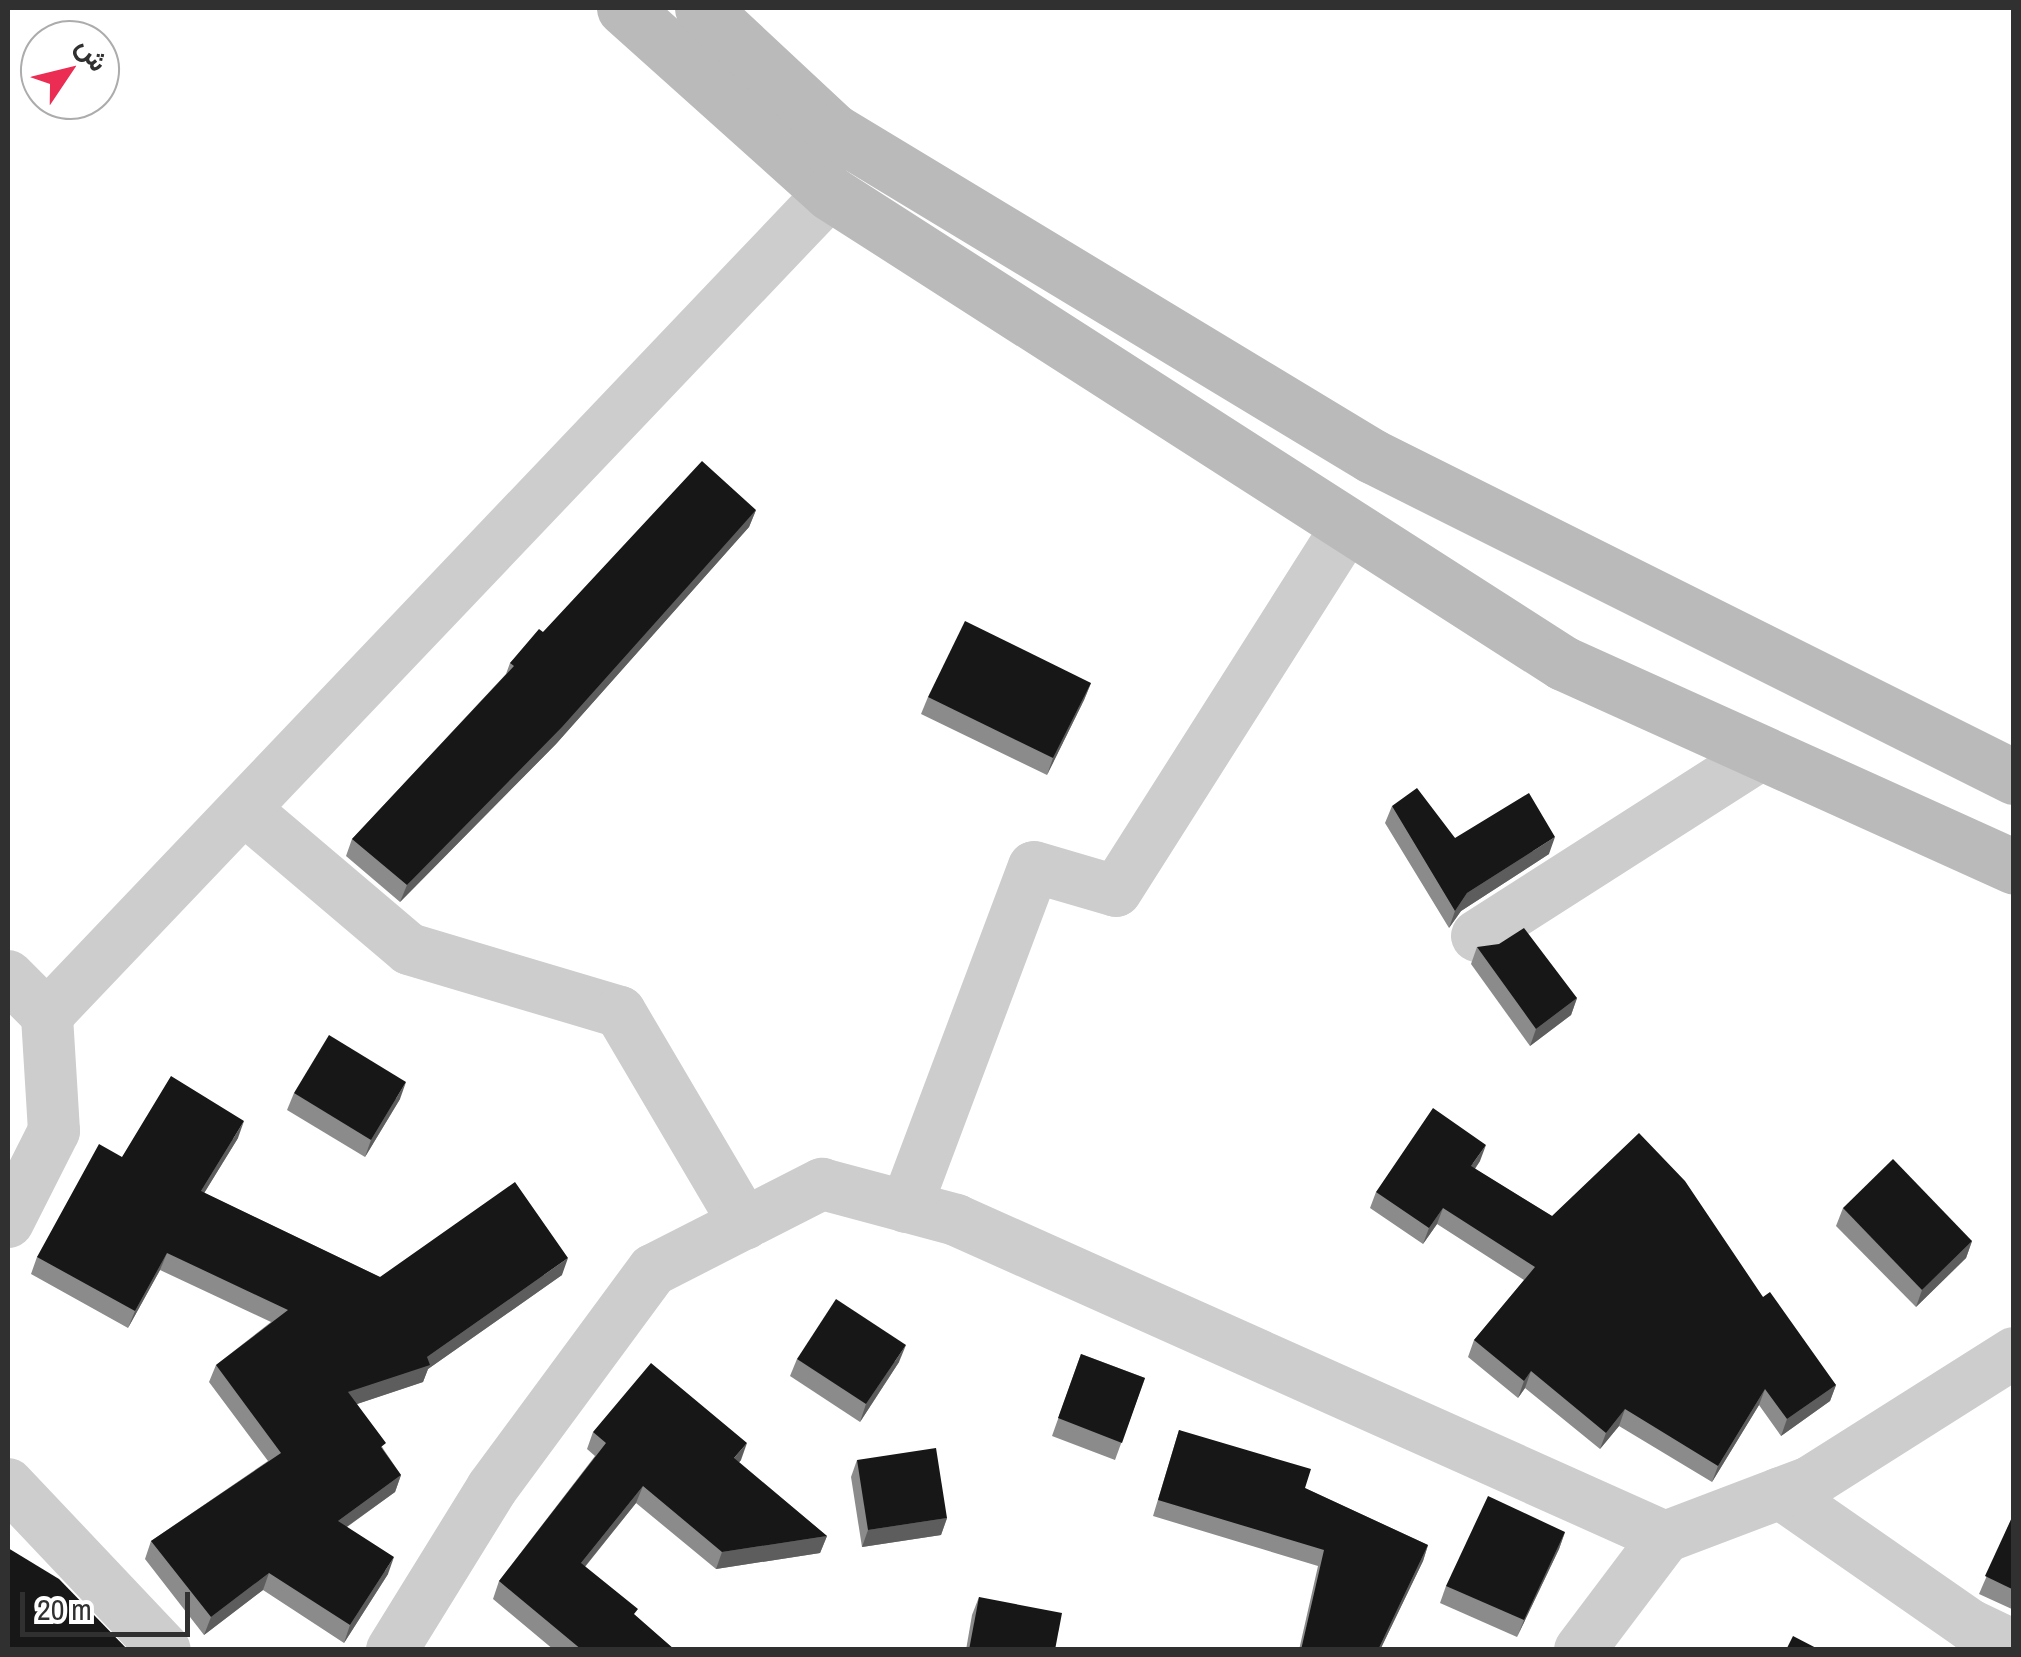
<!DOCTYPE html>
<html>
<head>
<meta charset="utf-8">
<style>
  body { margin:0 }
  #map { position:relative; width:2021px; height:1657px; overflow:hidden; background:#fff; font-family:"Archivo Narrow",Vazirmatn,sans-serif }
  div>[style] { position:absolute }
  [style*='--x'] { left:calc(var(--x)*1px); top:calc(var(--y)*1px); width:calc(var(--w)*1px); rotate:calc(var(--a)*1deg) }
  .minor>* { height:52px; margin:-26px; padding:0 26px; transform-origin:26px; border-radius:26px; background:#cdcdcd }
  .secondary>* { height:55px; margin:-27.5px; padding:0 27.5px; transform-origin:27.5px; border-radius:27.5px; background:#bababa }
  .wall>* { inset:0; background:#8b8b8b }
  .shaded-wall>* { inset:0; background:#5d5d5d }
  .building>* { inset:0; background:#171717 }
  span { translate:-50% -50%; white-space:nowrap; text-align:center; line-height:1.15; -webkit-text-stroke:10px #fff; paint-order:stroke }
  .frame { position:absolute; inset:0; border:10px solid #303030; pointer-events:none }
  .north { position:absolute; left:20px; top:20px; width:100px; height:100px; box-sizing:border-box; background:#fff; border:2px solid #acacac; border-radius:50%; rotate:55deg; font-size:28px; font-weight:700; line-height:40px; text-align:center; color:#303030 }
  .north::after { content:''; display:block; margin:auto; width:35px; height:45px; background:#eb2d54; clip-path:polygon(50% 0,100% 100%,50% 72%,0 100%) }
  .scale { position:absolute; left:20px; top:1592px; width:170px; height:45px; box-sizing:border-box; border:5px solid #303030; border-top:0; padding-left:12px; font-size:30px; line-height:35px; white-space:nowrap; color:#303030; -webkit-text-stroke:8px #fff; paint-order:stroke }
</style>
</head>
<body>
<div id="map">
  <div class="minor">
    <i style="--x:244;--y:809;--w:216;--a:40.3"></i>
    <i style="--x:409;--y:949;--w:220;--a:16.6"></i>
    <i style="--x:620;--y:1012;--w:246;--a:59.5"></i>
    <i style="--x:1477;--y:936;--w:340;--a:-32.6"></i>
    <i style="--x:8;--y:976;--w:55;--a:45"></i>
    <i style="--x:47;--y:1015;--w:1135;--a:-46.39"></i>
    <i style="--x:906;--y:1207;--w:363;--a:-69.4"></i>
    <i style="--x:1034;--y:867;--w:85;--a:16.3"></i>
    <i style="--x:1116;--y:891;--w:433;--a:-57.6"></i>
    <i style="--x:8;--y:1222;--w:102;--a:-63.2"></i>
    <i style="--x:54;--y:1131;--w:116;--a:-93.5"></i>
    <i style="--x:8;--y:1484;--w:228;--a:46.6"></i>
    <i style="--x:1780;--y:1493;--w:231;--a:34.8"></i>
    <i style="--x:1970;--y:1625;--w:49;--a:25.5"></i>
    <i style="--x:1665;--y:1537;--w:155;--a:-20.8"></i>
    <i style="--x:1810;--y:1482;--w:241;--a:-32.3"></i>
    <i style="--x:392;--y:1650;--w:190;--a:-58.3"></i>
    <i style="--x:492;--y:1488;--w:271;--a:-53.6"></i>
    <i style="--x:653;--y:1270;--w:190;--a:-27"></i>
    <i style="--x:822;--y:1184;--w:139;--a:15"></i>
    <i style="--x:956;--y:1220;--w:777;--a:24.09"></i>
    <i style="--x:1665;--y:1537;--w:141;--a:127"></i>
  </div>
  <div class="secondary">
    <i style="--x:624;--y:8;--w:277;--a:41.9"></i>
    <i style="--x:830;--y:193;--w:871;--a:32.67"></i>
    <i style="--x:1563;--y:663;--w:495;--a:24.3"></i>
    <i style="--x:702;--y:8;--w:180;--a:43"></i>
    <i style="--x:834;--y:131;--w:629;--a:31.14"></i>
    <i style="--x:1372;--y:456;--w:718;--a:26.57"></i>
  </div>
  <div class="wall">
    <i style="clip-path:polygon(756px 510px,749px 527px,556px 744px,400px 902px,346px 856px,352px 839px,506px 674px,510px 663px,543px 632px)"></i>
    <i style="clip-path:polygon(1091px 683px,1084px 700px,1047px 775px,921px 714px,928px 697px)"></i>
    <i style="clip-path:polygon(1392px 806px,1455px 838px,1549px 854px,1461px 911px,1449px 928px,1385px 823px)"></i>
    <i style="clip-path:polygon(1477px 947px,1577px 998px,1571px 1015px,1530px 1046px,1471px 964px)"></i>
    <i style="clip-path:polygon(294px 1093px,400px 1099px,365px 1157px,287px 1110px)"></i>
    <i style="clip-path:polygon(238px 1138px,204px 1193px,380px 1277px,562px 1275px,428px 1369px,423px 1382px,357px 1404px,384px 1450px,401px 1475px,395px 1492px,347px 1527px,388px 1574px,344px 1643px,263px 1590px,204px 1635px,145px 1559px,151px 1541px,268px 1461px,209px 1382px,216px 1365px,271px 1322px,160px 1270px,128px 1328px,31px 1274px,37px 1257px,122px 1157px)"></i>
    <i style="clip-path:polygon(1480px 1161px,1475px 1169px,1552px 1216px,1763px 1297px,1836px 1385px,1830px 1401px,1781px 1436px,1759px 1405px,1712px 1482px,1619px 1426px,1600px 1449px,1525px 1388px,1518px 1398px,1468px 1357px,1474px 1340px,1524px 1280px,1437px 1224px,1423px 1244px,1370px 1208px,1376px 1192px)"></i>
    <i style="clip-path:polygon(1843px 1208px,1972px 1241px,1966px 1258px,1916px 1307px,1836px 1226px)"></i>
    <i style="clip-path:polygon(1081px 1354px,1145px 1378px,1115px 1460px,1052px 1436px)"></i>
    <i style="clip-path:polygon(797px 1359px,899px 1362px,860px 1422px,790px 1376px)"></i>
    <i style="clip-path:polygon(1179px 1430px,1428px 1545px,1423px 1561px,1380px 1650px,1299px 1650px,1318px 1566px,1153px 1516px)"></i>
    <i style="clip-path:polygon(593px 1432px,741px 1460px,739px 1462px,827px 1536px,820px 1553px,716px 1569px,636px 1503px,585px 1567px,635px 1616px,675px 1650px,554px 1650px,493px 1599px,499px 1581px,595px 1456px,587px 1449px)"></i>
    <i style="clip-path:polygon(857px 1460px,947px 1518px,941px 1535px,862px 1547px,851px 1477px)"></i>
    <i style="clip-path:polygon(2014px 1513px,2014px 1610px,1979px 1594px)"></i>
    <i style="clip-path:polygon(1565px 1532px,1559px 1549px,1517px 1637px,1440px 1603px,1446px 1586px)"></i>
    <i style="clip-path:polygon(979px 1597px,1055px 1650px,966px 1650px,972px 1615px)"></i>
  </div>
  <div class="shaded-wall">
    <i style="clip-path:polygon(756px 510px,749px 527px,556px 744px,400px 902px,407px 885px)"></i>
    <i style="clip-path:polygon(1091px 683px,1084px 700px,1047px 775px,1053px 758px)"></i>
    <i style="clip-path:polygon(1555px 837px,1549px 854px,1461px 911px,1449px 928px,1455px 911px,1467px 893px)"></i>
    <i style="clip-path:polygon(1577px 998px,1571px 1015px,1530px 1046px,1536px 1029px)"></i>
    <i style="clip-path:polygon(406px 1082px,400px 1099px,365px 1157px,371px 1140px)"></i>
    <i style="clip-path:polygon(244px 1121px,238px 1138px,195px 1208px,201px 1191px)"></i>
    <i style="clip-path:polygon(1486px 1145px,1480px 1161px,1465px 1183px,1471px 1166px)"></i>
    <i style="clip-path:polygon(1443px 1208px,1437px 1224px,1423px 1244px,1429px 1228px)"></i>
    <i style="clip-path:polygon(1972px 1241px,1966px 1258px,1916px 1307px,1922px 1290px)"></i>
    <i style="clip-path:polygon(167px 1253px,160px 1270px,128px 1328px,135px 1311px)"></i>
    <i style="clip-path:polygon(568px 1258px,562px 1275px,428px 1369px,423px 1382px,342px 1409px,348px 1392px,427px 1357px)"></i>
    <i style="clip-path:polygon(906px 1345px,899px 1362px,860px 1422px,866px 1404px)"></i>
    <i style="clip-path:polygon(1531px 1371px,1525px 1388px,1518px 1398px,1524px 1381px)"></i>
    <i style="clip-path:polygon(1836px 1385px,1830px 1401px,1781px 1436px,1787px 1419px)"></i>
    <i style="clip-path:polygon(1765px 1389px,1759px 1405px,1712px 1482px,1718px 1466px)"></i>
    <i style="clip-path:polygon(1625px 1409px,1619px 1426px,1600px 1449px,1606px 1433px)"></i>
    <i style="clip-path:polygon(747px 1443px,741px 1460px,728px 1476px,734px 1458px)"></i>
    <i style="clip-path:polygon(401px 1475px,395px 1492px,331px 1538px,338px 1521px)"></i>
    <i style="clip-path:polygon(643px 1486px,636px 1503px,574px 1580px,581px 1563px)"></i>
    <i style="clip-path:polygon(947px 1518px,941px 1535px,862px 1547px,868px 1530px)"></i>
    <i style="clip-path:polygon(1565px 1532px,1559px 1549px,1517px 1637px,1524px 1620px)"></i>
    <i style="clip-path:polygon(827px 1536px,820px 1553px,716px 1569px,722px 1552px)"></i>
    <i style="clip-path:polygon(1428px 1545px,1423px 1561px,1380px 1650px,1378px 1650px)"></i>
    <i style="clip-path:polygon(394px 1557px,388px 1574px,344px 1643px,350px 1625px)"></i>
    <i style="clip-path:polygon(269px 1573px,263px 1590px,204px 1635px,211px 1617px)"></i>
  </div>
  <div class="building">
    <i style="clip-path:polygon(702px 461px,756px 510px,562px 727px,407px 885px,352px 839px,514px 666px,510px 663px,539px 629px,543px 632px)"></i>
    <i style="clip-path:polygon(965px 621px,1091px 683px,1053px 758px,928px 697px)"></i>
    <i style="clip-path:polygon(1417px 788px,1455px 838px,1529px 793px,1555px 837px,1467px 893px,1455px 911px,1392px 806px)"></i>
    <i style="clip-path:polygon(1524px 928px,1577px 998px,1536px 1029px,1477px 947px,1499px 944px)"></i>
    <i style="clip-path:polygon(329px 1035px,406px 1082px,371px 1140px,294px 1093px)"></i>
    <i style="clip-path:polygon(171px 1076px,244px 1121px,201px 1191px,380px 1277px,515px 1182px,568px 1258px,427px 1357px,430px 1365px,348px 1392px,386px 1443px,381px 1447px,401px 1475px,338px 1521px,394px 1557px,350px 1625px,269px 1573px,211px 1617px,151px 1541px,281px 1453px,216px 1365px,288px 1310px,167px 1253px,135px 1311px,37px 1257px,99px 1144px,122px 1157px)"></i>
    <i style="clip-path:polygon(1433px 1108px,1486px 1145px,1471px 1166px,1552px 1216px,1639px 1133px,1685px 1181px,1763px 1297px,1770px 1292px,1836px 1385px,1787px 1419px,1765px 1389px,1718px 1466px,1625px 1409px,1606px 1433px,1531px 1371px,1524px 1381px,1474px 1340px,1535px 1267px,1443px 1208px,1429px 1228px,1376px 1192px)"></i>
    <i style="clip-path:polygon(1893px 1159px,1972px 1241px,1922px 1290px,1843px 1208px)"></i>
    <i style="clip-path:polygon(836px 1299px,906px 1345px,866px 1404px,797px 1359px)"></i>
    <i style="clip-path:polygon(1081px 1354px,1145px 1378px,1122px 1443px,1058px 1418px)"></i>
    <i style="clip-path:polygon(651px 1363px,747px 1443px,734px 1458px,827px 1536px,722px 1552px,643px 1486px,581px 1563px,638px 1609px,634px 1614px,675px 1650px,582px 1650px,499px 1581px,606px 1443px,593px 1432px)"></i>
    <i style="clip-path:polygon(1179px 1430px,1311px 1469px,1305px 1488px,1428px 1545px,1378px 1650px,1301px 1650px,1324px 1550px,1158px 1500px)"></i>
    <i style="clip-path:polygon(936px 1448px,947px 1518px,868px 1530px,857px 1460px)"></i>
    <i style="clip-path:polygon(1488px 1496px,1565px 1532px,1524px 1620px,1446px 1586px)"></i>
    <i style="clip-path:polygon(2014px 1513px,2014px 1590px,1985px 1576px)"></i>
    <i style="clip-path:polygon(8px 1548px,59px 1579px,128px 1650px,8px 1650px)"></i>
    <i style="clip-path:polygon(979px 1597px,1062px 1613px,1055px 1650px,969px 1650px)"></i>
    <i style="clip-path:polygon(1793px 1636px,1820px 1650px,1786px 1650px)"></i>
  </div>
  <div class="frame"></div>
  <div class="north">ش</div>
  <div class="scale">20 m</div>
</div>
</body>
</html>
